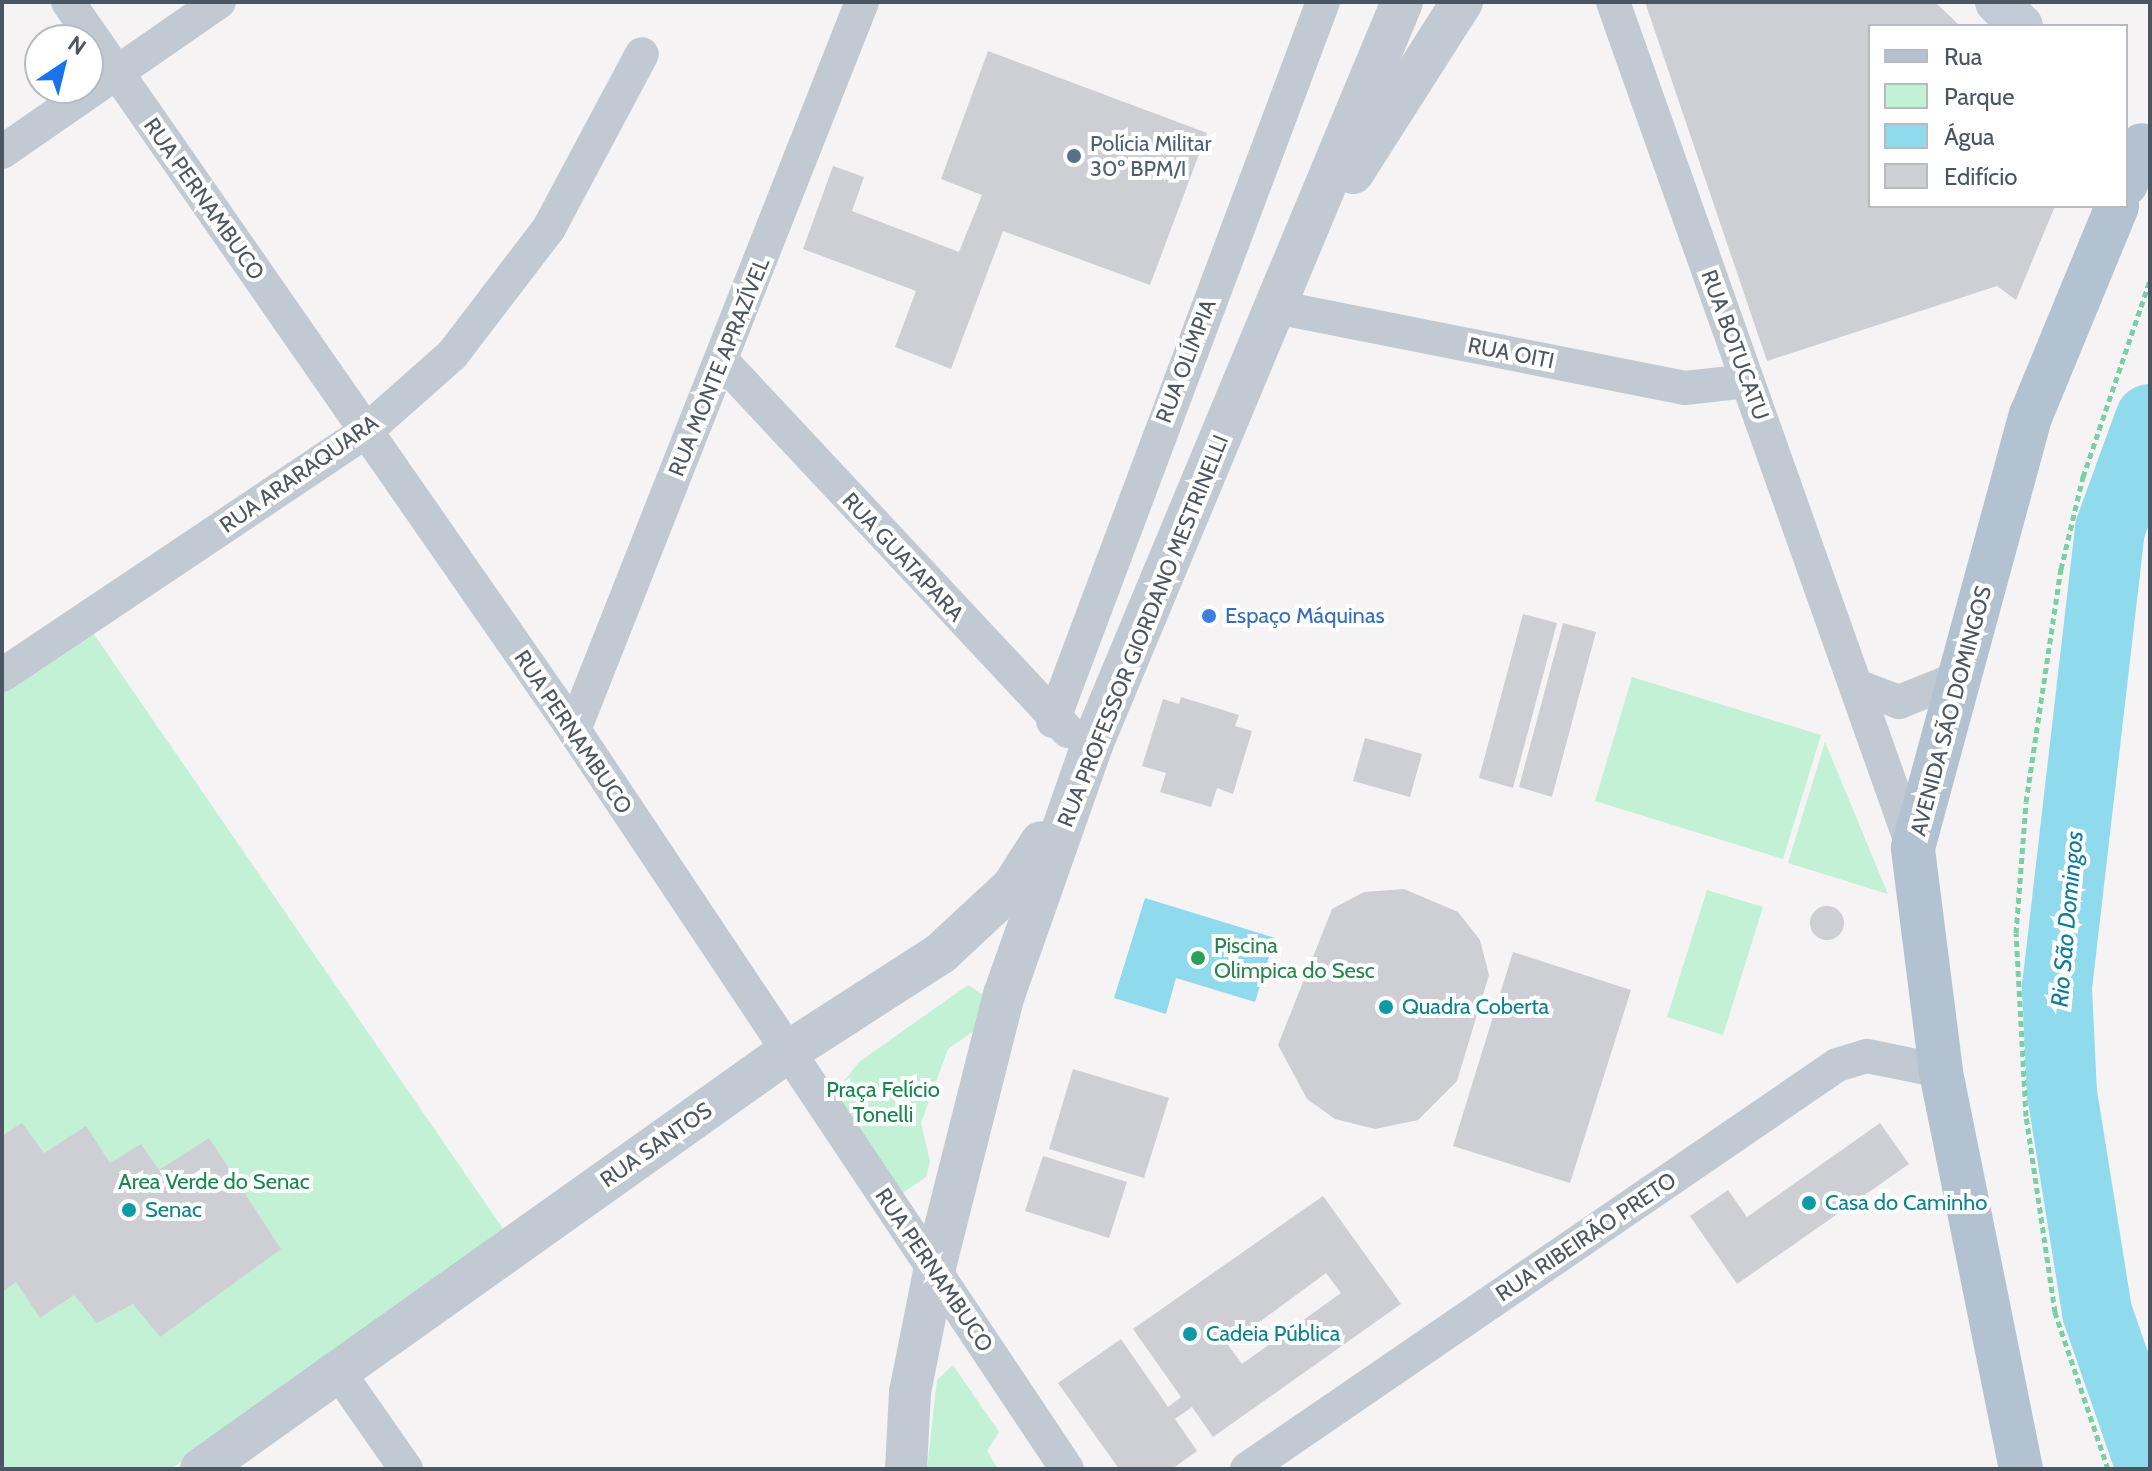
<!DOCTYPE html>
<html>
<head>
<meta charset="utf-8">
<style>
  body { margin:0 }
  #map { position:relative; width:2152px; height:1471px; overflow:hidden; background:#f5f3f3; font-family:Cabin,sans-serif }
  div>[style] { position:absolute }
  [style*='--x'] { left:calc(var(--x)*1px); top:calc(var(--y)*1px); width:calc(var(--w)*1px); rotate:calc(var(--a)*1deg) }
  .green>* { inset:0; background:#c3f1d5 }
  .water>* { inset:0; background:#90daee }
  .river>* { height:70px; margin:-35px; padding:0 35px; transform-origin:35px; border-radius:35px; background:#90daee }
  .building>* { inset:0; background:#cdcfd5 }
  .round { border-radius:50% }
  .path>* { height:5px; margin-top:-2.5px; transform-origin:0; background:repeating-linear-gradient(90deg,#7ad0a6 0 6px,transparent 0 10px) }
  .minor>* { height:34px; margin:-17px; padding:0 17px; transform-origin:17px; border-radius:17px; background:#c1cad2 }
  .tertiary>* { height:42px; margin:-21px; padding:0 21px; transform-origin:21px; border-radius:21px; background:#c1cad2 }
  .secondary>* { height:44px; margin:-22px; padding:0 22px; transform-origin:22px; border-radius:22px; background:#c1cbd6 }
  .primary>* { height:44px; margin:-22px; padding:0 22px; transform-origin:22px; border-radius:22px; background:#b3c2d1 }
  .dots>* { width:22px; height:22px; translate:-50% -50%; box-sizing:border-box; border:4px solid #fff; border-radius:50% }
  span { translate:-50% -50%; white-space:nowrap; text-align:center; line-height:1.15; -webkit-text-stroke:8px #fff; paint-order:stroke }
  .service-label { font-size:22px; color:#4e5e75 }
  .left { translate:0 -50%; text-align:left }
  .street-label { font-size:22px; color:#4a5661 }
  .shop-label { font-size:22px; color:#366cbe }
  .leisure-label { font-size:22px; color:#27864d }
  .culture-label { font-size:22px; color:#0d838f }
  .park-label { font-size:22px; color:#17864f }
  .water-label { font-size:24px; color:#0c7c9b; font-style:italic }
  .frame { position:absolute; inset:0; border:4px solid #4a5661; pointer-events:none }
  .legend { position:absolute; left:1868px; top:24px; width:260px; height:184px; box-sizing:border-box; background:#fff; border:2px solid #b7bbc0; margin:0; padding:10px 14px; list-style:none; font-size:24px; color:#4a5661 }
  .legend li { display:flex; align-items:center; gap:16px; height:40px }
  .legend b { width:40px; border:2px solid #b7bbc0 }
  .north { position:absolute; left:24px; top:24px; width:80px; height:80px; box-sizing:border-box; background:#fff; border:2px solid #b7bbc0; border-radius:50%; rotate:35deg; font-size:22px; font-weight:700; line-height:32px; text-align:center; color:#4a5661 }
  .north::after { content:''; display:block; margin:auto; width:28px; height:36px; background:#1a73e8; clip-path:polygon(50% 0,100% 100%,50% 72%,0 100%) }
</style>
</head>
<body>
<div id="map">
  <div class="green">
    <i style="clip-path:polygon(91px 630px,508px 1236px,171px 1469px,2px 1469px,2px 691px)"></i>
    <i style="clip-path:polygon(1632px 677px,1821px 735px,1783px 859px,1595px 801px)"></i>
    <i style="clip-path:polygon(1825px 742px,1888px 894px,1788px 863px)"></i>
    <i style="clip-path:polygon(1707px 890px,1763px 907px,1723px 1035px,1667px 1017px)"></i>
    <i style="clip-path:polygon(968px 985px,983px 995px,974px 1031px,948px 1049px,921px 1123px,930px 1161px,926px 1177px,901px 1194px,839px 1105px,840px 1086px,859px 1062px)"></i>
    <i style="clip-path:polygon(953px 1365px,999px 1432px,987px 1451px,998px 1469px,927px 1469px,937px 1380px)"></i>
  </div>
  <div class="water">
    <i style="clip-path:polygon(1145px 898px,1275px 938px,1255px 1002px,1176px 978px,1166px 1014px,1114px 998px)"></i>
  </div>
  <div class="river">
    <i style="--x:2150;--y:419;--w:117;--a:110"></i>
    <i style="--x:2110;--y:529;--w:462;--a:96.6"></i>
    <i style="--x:2057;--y:988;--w:105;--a:87.3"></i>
    <i style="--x:2062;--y:1093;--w:222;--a:80.9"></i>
    <i style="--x:2097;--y:1312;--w:162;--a:70.9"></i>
  </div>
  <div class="building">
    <i style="clip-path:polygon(1645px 2px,1935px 2px,1960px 26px,1870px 26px,1870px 206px,2055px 206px,2016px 300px,1997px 286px,1767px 361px)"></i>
    <i style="clip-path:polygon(988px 51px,1207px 133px,1150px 285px,1003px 231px,951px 369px,895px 347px,916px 291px,803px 249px,833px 166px,864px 177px,852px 211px,959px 252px,982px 195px,941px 179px)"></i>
    <i style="clip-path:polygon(1523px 614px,1557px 623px,1513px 788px,1479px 778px)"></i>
    <i style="clip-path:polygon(1563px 623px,1596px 632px,1552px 797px,1519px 787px)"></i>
    <i style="clip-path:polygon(1181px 697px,1239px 715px,1235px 726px,1252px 731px,1233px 794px,1217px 788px,1211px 807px,1160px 792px,1166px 773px,1142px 766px,1163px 699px,1179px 704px)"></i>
    <i style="clip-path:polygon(1365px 738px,1422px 754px,1410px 797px,1353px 781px)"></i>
    <i style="clip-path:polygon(1404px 889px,1458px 912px,1480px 940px,1489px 975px,1457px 1081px,1418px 1120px,1375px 1129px,1335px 1119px,1307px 1099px,1278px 1045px,1332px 909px,1364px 892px)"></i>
    <i class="round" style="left:1810px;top:906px;width:34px;height:34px"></i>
    <i style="clip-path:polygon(1513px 952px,1631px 990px,1570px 1183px,1453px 1146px)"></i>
    <i style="clip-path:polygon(1073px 1069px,1169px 1098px,1144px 1178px,1049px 1149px)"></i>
    <i style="clip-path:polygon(22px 1123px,44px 1153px,86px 1126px,110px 1163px,141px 1144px,159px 1170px,209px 1138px,281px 1249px,160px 1337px,133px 1304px,97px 1323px,74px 1295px,40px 1318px,16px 1282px,2px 1292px,2px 1136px)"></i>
    <i style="clip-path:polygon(1880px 1123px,1909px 1164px,1737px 1284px,1690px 1216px,1728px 1190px,1747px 1217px)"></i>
    <i style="clip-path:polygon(1043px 1156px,1127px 1182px,1109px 1238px,1025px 1211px)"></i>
    <i style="clip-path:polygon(evenodd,1323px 1196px,1401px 1304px,1213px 1437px,1192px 1407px,1175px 1419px,1197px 1451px,1172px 1469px,1119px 1469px,1058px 1383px,1121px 1339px,1168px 1407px,1181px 1397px,1133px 1329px,1323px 1196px,1326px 1273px,1341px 1293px,1242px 1364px,1228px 1345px,1326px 1273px)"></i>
  </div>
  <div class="path">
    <i style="--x:2108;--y:1469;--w:166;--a:-108.7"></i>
    <i style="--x:2055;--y:1312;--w:198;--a:-98.4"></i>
    <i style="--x:2026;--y:1116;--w:183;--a:-93.1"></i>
    <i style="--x:2016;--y:933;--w:131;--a:-85.6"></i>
    <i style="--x:2026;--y:802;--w:236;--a:-81.5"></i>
    <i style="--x:2061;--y:569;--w:95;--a:-76.6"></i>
    <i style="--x:2083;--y:477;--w:208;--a:-71.2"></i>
  </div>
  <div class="minor">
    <i style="--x:68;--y:2;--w:887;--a:55.2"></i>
    <i style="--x:574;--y:730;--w:888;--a:56.29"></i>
    <i style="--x:1613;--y:2;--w:898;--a:70.47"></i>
    <i style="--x:2;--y:152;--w:264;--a:-34.7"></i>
    <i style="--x:1276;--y:307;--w:417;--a:11.2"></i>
    <i style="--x:1685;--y:388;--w:62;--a:-6.4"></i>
    <i style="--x:722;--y:361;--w:507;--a:46.92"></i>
    <i style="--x:2;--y:675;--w:438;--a:-33.8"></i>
    <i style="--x:366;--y:431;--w:115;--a:-41.5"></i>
    <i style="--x:452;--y:355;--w:160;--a:-52.6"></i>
    <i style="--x:549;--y:228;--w:197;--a:-61.9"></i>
    <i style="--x:1859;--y:687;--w:43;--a:20.6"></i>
    <i style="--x:1899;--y:702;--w:67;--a:-22"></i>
    <i style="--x:1053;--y:721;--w:768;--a:-69.42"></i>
    <i style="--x:574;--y:730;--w:783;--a:-68.42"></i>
    <i style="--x:337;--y:1370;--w:121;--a:55.1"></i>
    <i style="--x:1247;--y:1469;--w:715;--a:-34.4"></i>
    <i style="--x:1837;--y:1065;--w:31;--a:-17"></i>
    <i style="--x:1867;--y:1056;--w:76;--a:11.5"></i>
  </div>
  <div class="tertiary">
    <i style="--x:1353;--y:173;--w:203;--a:-57.5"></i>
    <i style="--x:201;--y:1469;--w:718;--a:-35.42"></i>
    <i style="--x:786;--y:1053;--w:184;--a:-32.8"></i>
    <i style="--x:941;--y:953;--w:98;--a:-42.9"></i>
    <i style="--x:1013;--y:886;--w:52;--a:-57.5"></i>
    <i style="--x:906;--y:1469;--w:77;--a:-87"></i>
    <i style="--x:910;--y:1392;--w:127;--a:-78.7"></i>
    <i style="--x:935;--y:1267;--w:281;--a:-75.8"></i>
    <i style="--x:1004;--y:995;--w:265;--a:-70.6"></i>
    <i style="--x:1092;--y:745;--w:805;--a:-67.35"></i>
  </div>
  <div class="secondary">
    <i style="--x:1997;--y:2;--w:34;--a:45"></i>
  </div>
  <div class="primary">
    <i style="--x:2126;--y:184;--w:42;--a:-67.7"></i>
    <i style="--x:2021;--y:1469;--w:406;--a:-101.4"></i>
    <i style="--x:1941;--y:1071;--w:225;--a:-97.2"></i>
    <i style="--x:1913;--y:848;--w:449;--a:-74.8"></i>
    <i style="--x:2031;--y:415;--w:226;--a:-67.6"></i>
  </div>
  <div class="dots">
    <i style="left:1074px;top:156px;background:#5c6f8a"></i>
    <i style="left:1209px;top:616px;background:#3f7fe0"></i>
    <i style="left:1198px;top:958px;background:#2e9e5b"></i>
    <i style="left:1386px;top:1007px;background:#0f9aa8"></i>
    <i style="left:1809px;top:1203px;background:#0f9aa8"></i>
    <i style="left:129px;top:1210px;background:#0f9aa8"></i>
    <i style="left:1190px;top:1334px;background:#0f9aa8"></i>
  </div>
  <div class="service-label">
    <span class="left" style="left:1090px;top:156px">Polícia Militar<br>30º BPM/I</span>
  </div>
  <div class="street-label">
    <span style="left:204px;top:199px;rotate:55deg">RUA PERNAMBUCO</span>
    <span style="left:1735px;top:345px;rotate:70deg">RUA BOTUCATU</span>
    <span style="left:1511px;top:353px;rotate:11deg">RUA OITI</span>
    <span style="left:1186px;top:361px;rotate:-69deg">RUA OLÍMPIA</span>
    <span style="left:719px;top:367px;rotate:-68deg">RUA MONTE APRAZÍVEL</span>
    <span style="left:299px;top:474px;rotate:-35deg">RUA ARARAQUARA</span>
    <span style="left:903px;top:557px;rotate:47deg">RUA GUATAPARA</span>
    <span style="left:1143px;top:631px;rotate:-68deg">RUA PROFESSOR GIORDANO MESTRINELLI</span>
    <span style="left:1951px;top:711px;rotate:-75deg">AVENIDA SÃO DOMINGOS</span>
    <span style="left:573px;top:732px;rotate:56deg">RUA PERNAMBUCO</span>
    <span style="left:656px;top:1145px;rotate:-35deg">RUA SANTOS</span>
    <span style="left:1586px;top:1237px;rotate:-34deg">RUA RIBEIRÃO PRETO</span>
    <span style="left:934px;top:1270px;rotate:56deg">RUA PERNAMBUCO</span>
  </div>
  <div class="shop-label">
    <span class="left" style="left:1225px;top:616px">Espaço Máquinas</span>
  </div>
  <div class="leisure-label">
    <span class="left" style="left:1214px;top:958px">Piscina<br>Olimpica do Sesc</span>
  </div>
  <div class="culture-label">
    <span class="left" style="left:1402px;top:1007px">Quadra Coberta</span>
    <span class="left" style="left:1825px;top:1203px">Casa do Caminho</span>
    <span class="left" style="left:145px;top:1210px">Senac</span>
    <span class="left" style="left:1206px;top:1334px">Cadeia Pública</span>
  </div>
  <div class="park-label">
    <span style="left:883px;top:1102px">Praça Felício<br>Tonelli</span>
    <span style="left:214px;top:1182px">Area Verde do Senac</span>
  </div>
  <div class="water-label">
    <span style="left:2067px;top:919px;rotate:-85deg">Rio São Domingos</span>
  </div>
  <div class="frame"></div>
  <ul class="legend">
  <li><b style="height:10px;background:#b3c2d1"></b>Rua</li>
  <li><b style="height:22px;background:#c3f1d5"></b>Parque</li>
  <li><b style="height:22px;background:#90daee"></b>Água</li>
  <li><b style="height:22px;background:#cdcfd5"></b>Edifício</li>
  </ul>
  <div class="north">N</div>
</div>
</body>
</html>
